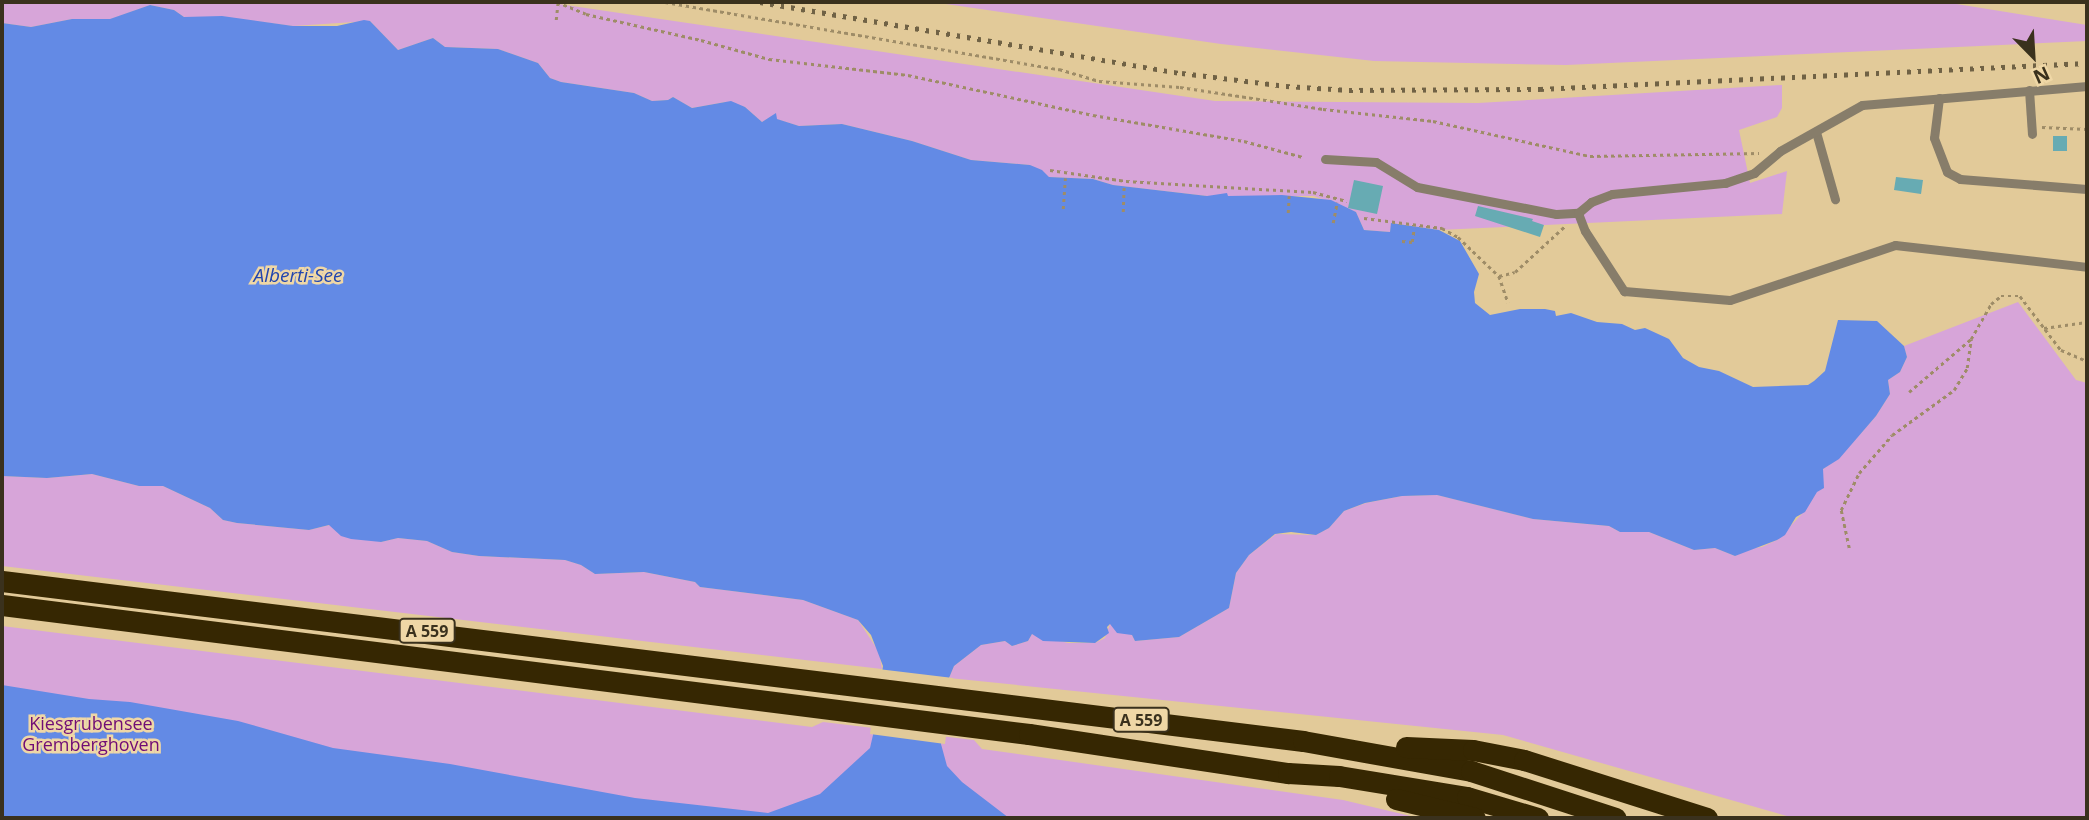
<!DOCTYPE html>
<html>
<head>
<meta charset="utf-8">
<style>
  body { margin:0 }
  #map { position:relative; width:2089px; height:820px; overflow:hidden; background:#e2ca99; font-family:"Open Sans",sans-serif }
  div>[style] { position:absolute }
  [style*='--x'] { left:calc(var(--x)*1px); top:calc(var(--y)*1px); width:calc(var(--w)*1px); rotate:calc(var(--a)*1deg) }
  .green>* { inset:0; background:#d7a5d9 }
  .water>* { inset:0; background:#638ae5 }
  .pier>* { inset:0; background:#e2ca99 }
  .building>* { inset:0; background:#67abb3 }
  .path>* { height:2.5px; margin-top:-1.25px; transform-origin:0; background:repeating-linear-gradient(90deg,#9e8c67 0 3.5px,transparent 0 7px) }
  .lane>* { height:9px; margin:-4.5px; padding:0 4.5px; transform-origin:4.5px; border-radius:4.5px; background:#877d6a }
  .highway>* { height:21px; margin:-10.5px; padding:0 10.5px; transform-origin:10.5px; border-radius:10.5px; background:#362702 }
  .rail>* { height:4.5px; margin-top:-2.25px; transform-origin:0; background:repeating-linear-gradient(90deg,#706245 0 3.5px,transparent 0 10.5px) }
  span { translate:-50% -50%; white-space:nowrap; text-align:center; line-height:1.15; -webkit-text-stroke:5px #efd7a6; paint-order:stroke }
  .shield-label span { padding:2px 5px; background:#efd7a6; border:2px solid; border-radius:5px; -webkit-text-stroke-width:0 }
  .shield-label { font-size:16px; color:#3a311d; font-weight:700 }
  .park-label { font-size:18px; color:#700c76 }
  .water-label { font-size:19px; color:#2145af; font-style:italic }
  .frame { position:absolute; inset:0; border:4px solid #3a311d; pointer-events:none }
  .north { position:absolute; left:1998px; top:21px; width:70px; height:70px; -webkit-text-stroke:5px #efd7a6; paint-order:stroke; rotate:156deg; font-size:19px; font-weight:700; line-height:28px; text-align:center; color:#3a311d }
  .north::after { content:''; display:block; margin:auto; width:24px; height:32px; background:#3a311d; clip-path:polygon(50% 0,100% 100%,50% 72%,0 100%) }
</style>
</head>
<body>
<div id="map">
  <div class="green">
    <i style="clip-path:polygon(2px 2px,545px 2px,1215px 101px,1478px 103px,1782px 85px,1782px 108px,1777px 117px,1739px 130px,1750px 183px,1787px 171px,1782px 214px,1439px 230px,1392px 223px,1390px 232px,1364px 230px,1356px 212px,1314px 196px,1207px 196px,1113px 185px,1093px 179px,1049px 177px,1030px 165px,971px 160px,912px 141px,842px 124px,799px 126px,776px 119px,776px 114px,762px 122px,745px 107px,725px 102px,692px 108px,673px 97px,668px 100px,652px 101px,634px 93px,561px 82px,550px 78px,538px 63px,498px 49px,445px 47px,433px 38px,398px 50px,370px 21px,293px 26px,231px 18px,184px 17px,174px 10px,150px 5px,111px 19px,72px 19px,31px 27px,2px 23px)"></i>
    <i style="clip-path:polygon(932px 2px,1944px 2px,2087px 25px,2087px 41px,1566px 65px,1374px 61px,1221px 44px)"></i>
    <i style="clip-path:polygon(2018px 302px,2076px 380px,2087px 383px,2087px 818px,1794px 818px,1503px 735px,949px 678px,954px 666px,981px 645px,1005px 641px,1012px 646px,1028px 641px,1032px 634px,1068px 643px,1095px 643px,1105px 638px,1110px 624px,1132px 635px,1135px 641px,1179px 637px,1229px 608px,1236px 573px,1249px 555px,1276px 534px,1316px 535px,1329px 528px,1344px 511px,1366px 503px,1402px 496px,1437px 495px,1533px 519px,1609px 526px,1620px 532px,1649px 532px,1694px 550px,1715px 548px,1735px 556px,1748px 549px,1762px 547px,1777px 540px,1801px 515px,1815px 495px,1823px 469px,1839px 458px,1876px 416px,1890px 394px,1888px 380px,1900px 372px,1907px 357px,1904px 346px)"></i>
    <i style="clip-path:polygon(92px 474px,139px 486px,163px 486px,210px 508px,223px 520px,237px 523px,309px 530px,330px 525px,381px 542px,398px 538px,427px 541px,452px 552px,479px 556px,565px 560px,581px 565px,595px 574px,644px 572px,695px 582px,700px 587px,803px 600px,858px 620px,879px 652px,882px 669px,2px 566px,2px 476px,47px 478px)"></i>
    <i style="clip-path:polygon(2px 626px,812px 727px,823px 722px,974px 740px,982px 749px,1343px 800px,1419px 818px,2px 818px)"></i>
  </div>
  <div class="water">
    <i style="clip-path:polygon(150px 5px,174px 10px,184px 17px,222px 16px,293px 26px,337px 26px,364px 20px,370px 21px,398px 50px,433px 38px,445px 47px,498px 49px,538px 63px,550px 78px,561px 82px,634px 93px,652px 101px,668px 100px,673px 97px,692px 108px,731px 101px,745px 107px,762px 122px,776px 113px,777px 119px,799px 126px,842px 124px,912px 141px,971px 160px,1030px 165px,1042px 170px,1049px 177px,1093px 179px,1113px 185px,1207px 196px,1227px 193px,1228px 196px,1282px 195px,1331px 200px,1356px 212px,1364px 230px,1390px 232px,1391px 223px,1439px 230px,1460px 241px,1479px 274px,1474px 292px,1475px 303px,1490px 315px,1520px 309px,1545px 309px,1555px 311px,1556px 316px,1571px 313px,1597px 322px,1622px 324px,1635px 330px,1645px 328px,1669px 339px,1683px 358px,1699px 367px,1719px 371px,1753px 387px,1808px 385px,1814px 381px,1825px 371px,1838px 320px,1877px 321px,1904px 346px,1907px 357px,1900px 372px,1888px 380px,1890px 394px,1876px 416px,1839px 459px,1823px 469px,1824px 488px,1817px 492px,1805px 512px,1796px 517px,1785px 535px,1777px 540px,1735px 556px,1715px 548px,1694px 550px,1649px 532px,1620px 532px,1609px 526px,1533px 519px,1437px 495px,1402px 496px,1365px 503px,1344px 511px,1329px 528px,1316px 535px,1291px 532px,1275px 534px,1249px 555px,1236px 573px,1229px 608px,1179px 637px,1135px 641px,1132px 635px,1117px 633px,1110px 624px,1107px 627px,1109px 633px,1095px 643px,1043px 641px,1032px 634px,1028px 641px,1012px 646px,1005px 641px,981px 645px,954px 666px,949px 678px,941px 744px,947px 766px,962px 782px,1009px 818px,2px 818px,2px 685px,89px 699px,130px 702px,238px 721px,333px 748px,450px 764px,635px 798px,768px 813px,820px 794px,870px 748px,873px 735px,883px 666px,871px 635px,858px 620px,803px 600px,700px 587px,695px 582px,644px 572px,595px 574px,581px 565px,565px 560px,479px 556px,452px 552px,427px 541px,398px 538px,381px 542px,351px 539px,341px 536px,329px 525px,309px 530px,237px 523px,223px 520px,210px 508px,163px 486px,139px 486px,92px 474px,47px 478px,2px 476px,2px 23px,31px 27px,72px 19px,110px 19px)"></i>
  </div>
  <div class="pier">
    <i style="clip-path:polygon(878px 669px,953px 678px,945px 744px,870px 734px)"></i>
  </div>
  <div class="building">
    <i style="clip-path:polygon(2053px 136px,2067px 136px,2067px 151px,2053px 151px)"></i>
    <i style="clip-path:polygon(1896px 177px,1923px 180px,1921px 194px,1894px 190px)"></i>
    <i style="clip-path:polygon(1354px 180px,1383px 186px,1377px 214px,1348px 208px)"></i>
    <i style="clip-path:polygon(1478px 206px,1533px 219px,1532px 221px,1544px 225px,1540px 237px,1475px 216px)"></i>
  </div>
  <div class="path">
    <i style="--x:557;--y:2;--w:31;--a:22"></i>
    <i style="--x:586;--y:14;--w:118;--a:12.7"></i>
    <i style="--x:701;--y:40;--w:71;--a:15.6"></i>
    <i style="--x:769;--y:59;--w:140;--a:6.6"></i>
    <i style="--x:908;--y:75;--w:189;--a:12.2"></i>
    <i style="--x:1093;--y:115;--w:153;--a:9.8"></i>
    <i style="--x:1244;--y:141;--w:61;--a:15.2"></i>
    <i style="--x:665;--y:2;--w:400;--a:9.7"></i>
    <i style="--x:1059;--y:69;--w:42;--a:16.7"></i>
    <i style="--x:1099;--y:81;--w:81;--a:4.2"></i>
    <i style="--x:1180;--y:87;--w:145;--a:8.7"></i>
    <i style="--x:1323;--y:109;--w:111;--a:6.2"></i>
    <i style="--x:1433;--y:121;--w:161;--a:12.6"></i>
    <i style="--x:1590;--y:156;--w:169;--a:-1"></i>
    <i style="--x:556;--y:20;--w:18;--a:-84"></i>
    <i style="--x:2042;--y:127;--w:45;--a:2.5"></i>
    <i style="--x:1050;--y:170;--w:77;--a:8.2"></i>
    <i style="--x:1126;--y:181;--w:187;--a:3.4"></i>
    <i style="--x:1313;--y:192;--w:35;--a:15"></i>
    <i style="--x:1063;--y:209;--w:31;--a:-86"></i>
    <i style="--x:1123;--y:212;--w:26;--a:-88"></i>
    <i style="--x:1288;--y:213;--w:17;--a:-87"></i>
    <i style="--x:1364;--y:218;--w:79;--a:7.3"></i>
    <i style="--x:1442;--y:228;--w:18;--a:29"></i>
    <i style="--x:1458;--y:237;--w:57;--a:43.6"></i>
    <i style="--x:1499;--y:276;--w:16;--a:-14"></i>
    <i style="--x:1515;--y:272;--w:68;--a:-42.6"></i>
    <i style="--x:1333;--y:223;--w:21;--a:-79"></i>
    <i style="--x:1402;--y:241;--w:10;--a:6"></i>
    <i style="--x:1412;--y:242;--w:14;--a:-82"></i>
    <i style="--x:1499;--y:276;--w:28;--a:71"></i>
    <i style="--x:2044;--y:328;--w:43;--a:-7.9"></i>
    <i style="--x:1909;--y:392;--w:82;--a:-40.5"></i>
    <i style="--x:1971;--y:339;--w:40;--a:-60.3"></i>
    <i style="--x:1991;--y:304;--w:13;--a:-39"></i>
    <i style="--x:2001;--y:296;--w:19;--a:0"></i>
    <i style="--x:2020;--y:296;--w:68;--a:52.8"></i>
    <i style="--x:2061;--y:350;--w:28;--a:23"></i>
    <i style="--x:1849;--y:548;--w:39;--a:-102"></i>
    <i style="--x:1841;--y:510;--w:41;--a:-64.1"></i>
    <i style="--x:1859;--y:473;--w:50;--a:-49"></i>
    <i style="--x:1892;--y:435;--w:77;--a:-36"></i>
    <i style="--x:1954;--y:390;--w:26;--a:-59"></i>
    <i style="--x:1967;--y:368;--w:29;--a:-82"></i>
  </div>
  <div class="lane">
    <i style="--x:2029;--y:90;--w:44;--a:86.1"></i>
    <i style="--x:1939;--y:98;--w:40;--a:97.1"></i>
    <i style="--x:1934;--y:138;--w:36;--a:69"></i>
    <i style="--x:1947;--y:172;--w:15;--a:28"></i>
    <i style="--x:1960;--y:179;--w:127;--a:4.5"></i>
    <i style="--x:1816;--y:132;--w:70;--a:74.2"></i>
    <i style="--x:1325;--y:159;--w:51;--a:3.4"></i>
    <i style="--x:1376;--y:162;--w:48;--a:31.4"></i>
    <i style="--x:1417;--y:187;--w:142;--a:11"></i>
    <i style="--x:1556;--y:214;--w:22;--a:-3"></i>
    <i style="--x:1578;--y:213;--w:17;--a:-40"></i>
    <i style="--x:1591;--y:202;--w:22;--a:-21"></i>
    <i style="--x:1612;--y:194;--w:114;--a:-5.6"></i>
    <i style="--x:1725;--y:183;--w:31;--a:-19"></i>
    <i style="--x:1754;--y:173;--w:34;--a:-40"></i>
    <i style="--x:1780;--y:151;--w:94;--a:-29.3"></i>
    <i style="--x:1862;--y:105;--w:226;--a:-4.8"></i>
    <i style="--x:1578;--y:213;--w:19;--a:69"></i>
    <i style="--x:1585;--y:231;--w:72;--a:57"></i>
    <i style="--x:1624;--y:291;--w:106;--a:4.9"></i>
    <i style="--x:1730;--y:300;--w:174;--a:-18.4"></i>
    <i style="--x:1895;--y:245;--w:193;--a:6.5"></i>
  </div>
  <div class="highway">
    <i style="--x:2;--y:581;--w:1311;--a:7.01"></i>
    <i style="--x:1303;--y:741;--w:171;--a:10.1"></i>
    <i style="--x:1471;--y:771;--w:152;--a:18"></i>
    <i style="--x:2;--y:605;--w:1035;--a:7.16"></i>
    <i style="--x:1029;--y:734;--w:262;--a:8.6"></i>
    <i style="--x:1288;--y:773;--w:51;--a:3.4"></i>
    <i style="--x:1339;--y:776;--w:130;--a:9.3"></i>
    <i style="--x:1467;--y:797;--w:74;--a:16.5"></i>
    <i style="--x:1406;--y:747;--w:67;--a:2.6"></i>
    <i style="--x:1473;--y:750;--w:52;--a:11.1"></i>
    <i style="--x:1524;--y:760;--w:192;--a:17.6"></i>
    <i style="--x:1396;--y:799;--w:81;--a:13.5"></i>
  </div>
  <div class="rail">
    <i style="--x:760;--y:2;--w:428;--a:9.6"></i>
    <i style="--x:1182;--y:73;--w:105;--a:7.1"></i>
    <i style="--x:1286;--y:86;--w:63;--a:3.6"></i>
    <i style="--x:1349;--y:90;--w:191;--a:-0.3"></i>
    <i style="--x:1540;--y:89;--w:548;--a:-2.72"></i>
  </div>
  <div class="shield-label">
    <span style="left:427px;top:631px">A 559</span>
    <span style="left:1141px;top:720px">A 559</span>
  </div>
  <div class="park-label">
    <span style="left:91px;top:734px">Kiesgrubensee<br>Gremberghoven</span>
  </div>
  <div class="water-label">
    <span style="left:298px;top:276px">Alberti-See</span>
  </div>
  <div class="frame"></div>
  <div class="north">N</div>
</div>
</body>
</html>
